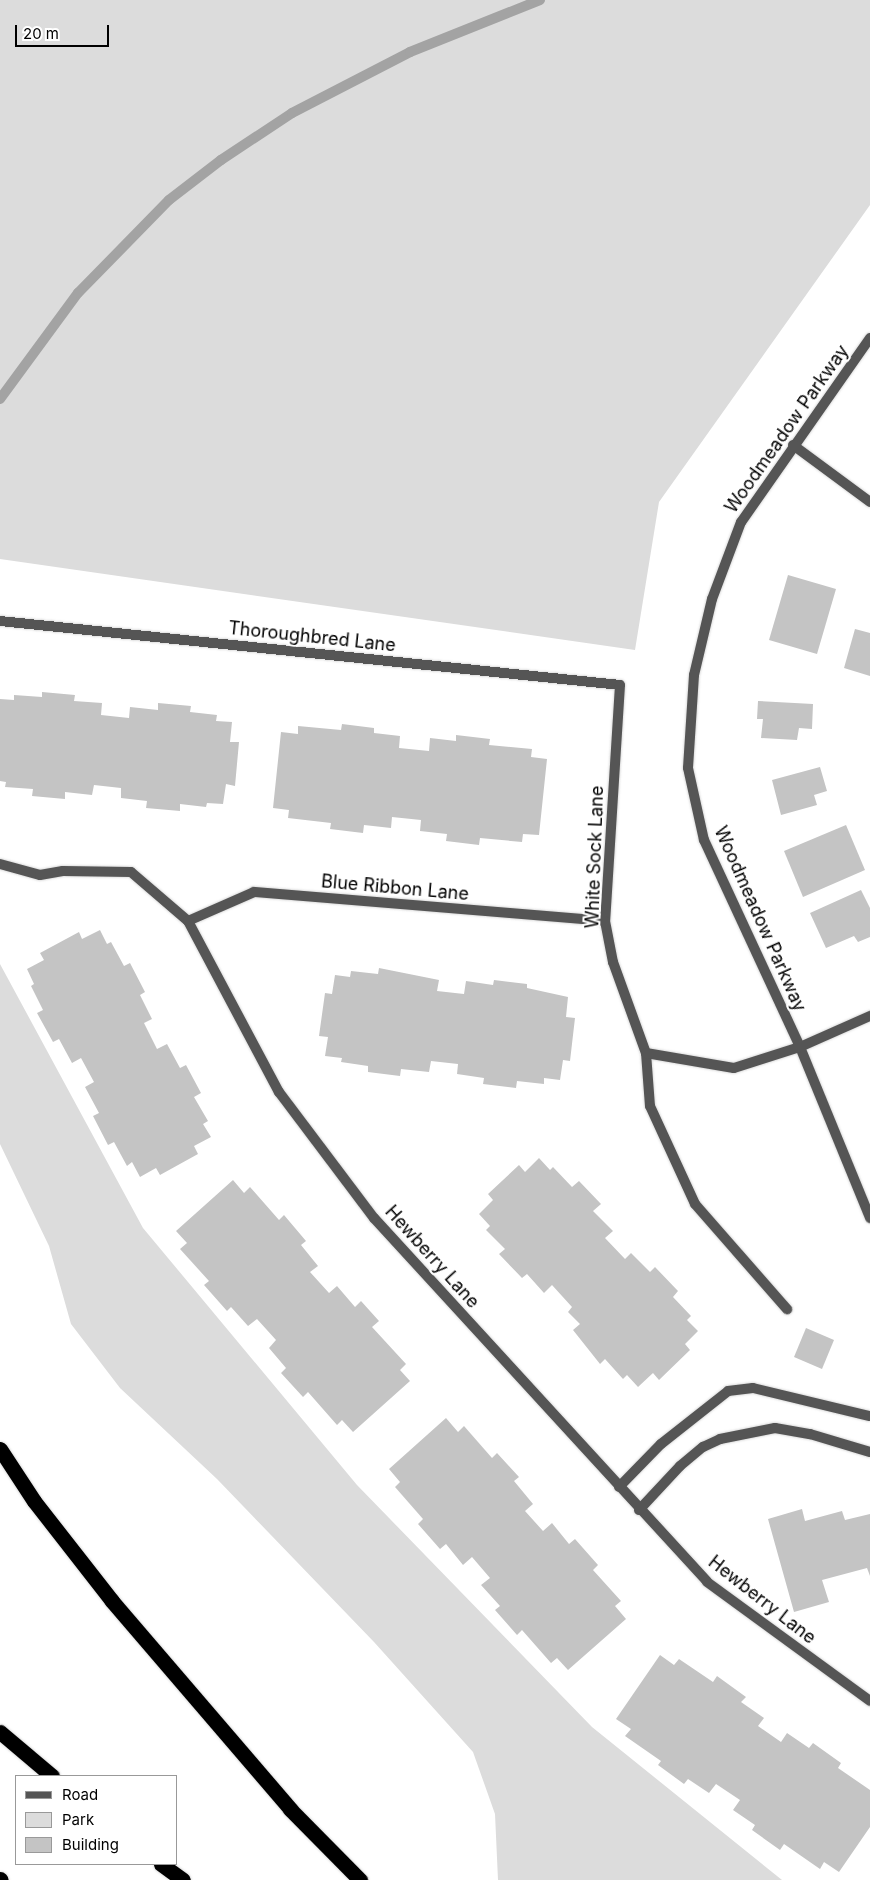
<!DOCTYPE html>
<html>
<head>
<meta charset="utf-8">
<style>
  body { margin:0 }
  #map { position:relative; width:870px; height:1880px; overflow:hidden; background:#fff; font-family:Inter,sans-serif }
  div>[style] { position:absolute }
  [style*='--x'] { left:calc(var(--x)*1px); top:calc(var(--y)*1px); width:calc(var(--w)*1px); rotate:calc(var(--a)*1deg) }
  .green>* { inset:0; background:#dcdcdc }
  .stream>* { height:10px; margin:-5px; padding:0 5px; transform-origin:5px; border-radius:5px; background:#a3a3a3 }
  .building>* { inset:0; background:#c4c4c4 }
  .roads { filter:drop-shadow(0 0 1px #dbdbdb) drop-shadow(0 0 1px #dbdbdb) }
  .minor>* { height:10px; margin:-5px; padding:0 5px; transform-origin:5px; border-radius:5px; background:#555 }
  .motorway>* { height:15px; margin:-7.5px; padding:0 7.5px; transform-origin:7.5px; border-radius:7.5px; background:#000 }
  span { translate:-50% -50%; white-space:nowrap; text-align:center; line-height:1.15; -webkit-text-stroke:4px #fff; paint-order:stroke }
  .street-label { font-size:18px; color:#000 }
  .legend { position:absolute; left:15px; top:1775px; width:162px; height:90px; box-sizing:border-box; background:#fff; border:1px solid #999; margin:0; padding:6px 9px; list-style:none; font-size:15px; color:#000 }
  .legend li { display:flex; align-items:center; gap:10px; height:25px }
  .legend b { width:25px; border:1px solid #999 }
  .scale { position:absolute; left:15px; top:25px; width:94px; height:22px; box-sizing:border-box; border:2px solid #000; border-top:0; padding-left:6px; font-size:15px; line-height:18px; white-space:nowrap; color:#000; -webkit-text-stroke:4px #fff; paint-order:stroke }
</style>
</head>
<body>
<div id="map">
  <div class="green">
    <i style="clip-path:polygon(0 0,870px 0,870px 205px,659px 502px,635px 650px,0 559px)"></i>
    <i style="clip-path:polygon(0 964px,143px 1228px,357px 1485px,592px 1727px,782px 1880px,498px 1880px,495px 1814px,473px 1752px,374px 1642px,217px 1479px,120px 1388px,71px 1324px,49px 1246px,0 1144px)"></i>
  </div>
  <div class="stream">
    <i style="--x:0;--y:399;--w:132;--a:-53.7"></i>
    <i style="--x:78;--y:293;--w:130;--a:-45.6"></i>
    <i style="--x:169;--y:200;--w:66;--a:-37.6"></i>
    <i style="--x:221;--y:160;--w:85;--a:-33.5"></i>
    <i style="--x:292;--y:113;--w:133;--a:-27.3"></i>
    <i style="--x:410;--y:52;--w:140;--a:-21.8"></i>
  </div>
  <div class="building">
    <i style="clip-path:polygon(788px 575px,836px 589px,817px 654px,769px 640px)"></i>
    <i style="clip-path:polygon(855px 629px,870px 633px,870px 676px,844px 668px)"></i>
    <i style="clip-path:polygon(42px 692px,75px 695px,74px 701px,102px 703px,101px 715px,129px 718px,130px 707px,158px 710px,158px 703px,191px 706px,190px 712px,217px 715px,216px 721px,232px 722px,230px 742px,239px 742px,235px 786px,226px 784px,223px 804px,207px 803px,206px 807px,180px 804px,180px 811px,146px 808px,147px 801px,121px 798px,121px 788px,94px 785px,92px 795px,65px 792px,65px 799px,32px 796px,33px 789px,5px 787px,6px 782px,0 781px,0 699px,14px 700px,14px 695px,42px 697px)"></i>
    <i style="clip-path:polygon(758px 701px,813px 704px,812px 729px,799px 728px,797px 740px,761px 738px,763px 719px,757px 719px)"></i>
    <i style="clip-path:polygon(342px 724px,374px 728px,374px 733px,400px 736px,399px 748px,429px 751px,430px 738px,456px 741px,456px 735px,490px 739px,489px 745px,532px 749px,531px 757px,547px 759px,539px 835px,523px 834px,522px 842px,480px 838px,479px 845px,446px 841px,447px 834px,420px 831px,421px 820px,392px 817px,391px 828px,364px 825px,363px 833px,330px 829px,331px 823px,288px 818px,289px 810px,273px 808px,281px 732px,298px 734px,298px 726px,341px 730px)"></i>
    <i style="clip-path:polygon(820px 767px,827px 791px,814px 795px,817px 805px,781px 815px,772px 780px)"></i>
    <i style="clip-path:polygon(846px 825px,865px 870px,803px 897px,784px 851px)"></i>
    <i style="clip-path:polygon(861px 890px,870px 908px,870px 937px,858px 942px,854px 936px,826px 948px,810px 913px)"></i>
    <i style="clip-path:polygon(100px 930px,107px 944px,111px 942px,124px 966px,130px 963px,145px 992px,140px 995px,152px 1019px,144px 1023px,157px 1049px,167px 1044px,180px 1068px,186px 1065px,201px 1093px,194px 1097px,208px 1121px,203px 1124px,211px 1137px,194px 1146px,198px 1154px,160px 1175px,156px 1168px,140px 1177px,132px 1162px,127px 1166px,114px 1142px,108px 1145px,93px 1116px,99px 1113px,85px 1087px,94px 1082px,81px 1058px,72px 1063px,59px 1039px,53px 1042px,37px 1013px,43px 1010px,31px 986px,34px 984px,27px 969px,44px 960px,40px 953px,79px 932px,82px 939px)"></i>
    <i style="clip-path:polygon(379px 968px,439px 980px,437px 991px,464px 994px,466px 981px,493px 985px,494px 980px,527px 984px,527px 988px,568px 997px,566px 1017px,575px 1018px,570px 1061px,563px 1060px,560px 1080px,544px 1078px,544px 1084px,517px 1081px,516px 1088px,483px 1084px,484px 1078px,457px 1074px,458px 1064px,431px 1061px,429px 1072px,401px 1069px,400px 1076px,368px 1072px,368px 1066px,341px 1062px,342px 1058px,325px 1056px,328px 1037px,319px 1036px,325px 993px,332px 994px,335px 975px,350px 977px,351px 971px,378px 974px)"></i>
    <i style="clip-path:polygon(539px 1158px,550px 1170px,553px 1167px,572px 1187px,579px 1181px,601px 1204px,593px 1211px,613px 1231px,605px 1238px,625px 1259px,631px 1253px,650px 1272px,655px 1267px,678px 1291px,673px 1297px,691px 1316px,687px 1320px,698px 1331px,685px 1344px,690px 1350px,659px 1380px,653px 1373px,638px 1387px,627px 1375px,623px 1379px,605px 1359px,600px 1364px,573px 1330px,580px 1324px,568px 1312px,572px 1307px,552px 1285px,544px 1293px,527px 1274px,522px 1278px,499px 1254px,505px 1249px,486px 1230px,490px 1226px,479px 1214px,493px 1200px,488px 1194px,519px 1165px,525px 1172px)"></i>
    <i style="clip-path:polygon(233px 1180px,244px 1193px,250px 1187px,279px 1220px,284px 1215px,306px 1241px,301px 1245px,318px 1266px,310px 1272px,329px 1293px,337px 1286px,355px 1307px,361px 1301px,379px 1321px,372px 1327px,406px 1364px,400px 1370px,410px 1381px,353px 1432px,342px 1420px,337px 1425px,308px 1392px,303px 1397px,281px 1373px,286px 1368px,269px 1348px,276px 1340px,257px 1319px,248px 1326px,231px 1307px,227px 1311px,204px 1285px,209px 1281px,180px 1249px,187px 1243px,176px 1231px)"></i>
    <i style="clip-path:polygon(806px 1328px,834px 1340px,822px 1369px,794px 1357px)"></i>
    <i style="clip-path:polygon(446px 1418px,458px 1432px,464px 1426px,492px 1458px,497px 1453px,519px 1477px,514px 1481px,533px 1504px,525px 1511px,543px 1531px,552px 1523px,569px 1544px,575px 1539px,598px 1565px,593px 1570px,621px 1601px,615px 1606px,626px 1619px,568px 1670px,557px 1658px,551px 1663px,522px 1630px,517px 1635px,495px 1610px,500px 1606px,481px 1585px,490px 1578px,472px 1557px,463px 1565px,446px 1544px,440px 1549px,418px 1524px,423px 1519px,395px 1487px,400px 1482px,389px 1469px)"></i>
    <i style="clip-path:polygon(802px 1509px,805px 1521px,842px 1511px,845px 1520px,870px 1514px,870px 1576px,867px 1568px,822px 1580px,829px 1602px,794px 1612px,768px 1519px)"></i>
    <i style="clip-path:polygon(660px 1655px,674px 1665px,679px 1659px,713px 1682px,717px 1676px,746px 1697px,741px 1702px,764px 1718px,758px 1726px,781px 1742px,787px 1733px,809px 1748px,813px 1743px,841px 1763px,838px 1768px,870px 1790px,870px 1827px,839px 1872px,824px 1862px,820px 1869px,784px 1844px,780px 1850px,752px 1830px,755px 1825px,733px 1810px,740px 1800px,716px 1784px,709px 1793px,688px 1779px,684px 1784px,658px 1765px,661px 1761px,625px 1736px,631px 1729px,616px 1719px)"></i>
  </div>
  <div class="roads">
    <div class="minor">
      <i style="--x:870;--y:338;--w:225;--a:125"></i>
      <i style="--x:741;--y:522;--w:82;--a:110.6"></i>
      <i style="--x:712;--y:599;--w:78;--a:103.3"></i>
      <i style="--x:694;--y:675;--w:93;--a:93.7"></i>
      <i style="--x:688;--y:768;--w:74;--a:77.5"></i>
      <i style="--x:704;--y:840;--w:228;--a:65.1"></i>
      <i style="--x:800;--y:1047;--w:185;--a:67.7"></i>
      <i style="--x:793;--y:445;--w:96;--a:36.5"></i>
      <i style="--x:0;--y:621;--w:623;--a:5.89"></i>
      <i style="--x:620;--y:685;--w:236;--a:93.6"></i>
      <i style="--x:605;--y:921;--w:42;--a:79"></i>
      <i style="--x:613;--y:962;--w:97;--a:70.1"></i>
      <i style="--x:646;--y:1053;--w:53;--a:85.7"></i>
      <i style="--x:650;--y:1106;--w:108;--a:65.3"></i>
      <i style="--x:695;--y:1204;--w:140;--a:48.8"></i>
      <i style="--x:0;--y:864;--w:41;--a:15.4"></i>
      <i style="--x:40;--y:875;--w:23;--a:-10"></i>
      <i style="--x:63;--y:871;--w:68;--a:0.8"></i>
      <i style="--x:131;--y:872;--w:75;--a:40.7"></i>
      <i style="--x:188;--y:921;--w:194;--a:62"></i>
      <i style="--x:279;--y:1092;--w:158;--a:53"></i>
      <i style="--x:374;--y:1218;--w:493;--a:47.5"></i>
      <i style="--x:707;--y:1582;--w:202;--a:36.1"></i>
      <i style="--x:188;--y:921;--w:72;--a:-23.7"></i>
      <i style="--x:254;--y:892;--w:352;--a:4.7"></i>
      <i style="--x:646;--y:1053;--w:89;--a:9.7"></i>
      <i style="--x:734;--y:1068;--w:69;--a:-17.7"></i>
      <i style="--x:800;--y:1047;--w:77;--a:-23.9"></i>
      <i style="--x:619;--y:1487;--w:60;--a:-45.7"></i>
      <i style="--x:661;--y:1444;--w:85;--a:-38.3"></i>
      <i style="--x:728;--y:1391;--w:25;--a:-7"></i>
      <i style="--x:753;--y:1388;--w:120;--a:13.5"></i>
      <i style="--x:639;--y:1510;--w:60;--a:-47"></i>
      <i style="--x:680;--y:1466;--w:30;--a:-40"></i>
      <i style="--x:703;--y:1447;--w:19;--a:-25"></i>
      <i style="--x:720;--y:1439;--w:56;--a:-11.3"></i>
      <i style="--x:775;--y:1428;--w:36;--a:10"></i>
      <i style="--x:810;--y:1434;--w:63;--a:16.7"></i>
    </div>
    <div class="motorway">
      <i style="--x:0;--y:1449;--w:62;--a:56.8"></i>
      <i style="--x:34;--y:1501;--w:127;--a:52"></i>
      <i style="--x:112;--y:1601;--w:274;--a:49.4"></i>
      <i style="--x:290;--y:1809;--w:100;--a:45.4"></i>
      <i style="--x:0;--y:1732;--w:68;--a:40.2"></i>
      <i style="--x:161;--y:1864;--w:27;--a:36"></i>
      <i style="--x:0;--y:1879;--w:1;--a:45"></i>
    </div>
  </div>
  <div class="street-label">
    <span style="left:787px;top:429px;rotate:-55deg">Woodmeadow Parkway</span>
    <span style="left:312px;top:637px;rotate:6deg">Thoroughbred Lane</span>
    <span style="left:595px;top:857px;rotate:-88deg">White Sock Lane</span>
    <span style="left:395px;top:888px;rotate:5deg">Blue Ribbon Lane</span>
    <span style="left:760px;top:919px;rotate:66deg">Woodmeadow Parkway</span>
    <span style="left:432px;top:1257px;rotate:48deg">Hewberry Lane</span>
    <span style="left:762px;top:1600px;rotate:38deg">Hewberry Lane</span>
  </div>
  <ul class="legend">
  <li><b style="height:6px;background:#555"></b>Road</li>
  <li><b style="height:14px;background:#dcdcdc"></b>Park</li>
  <li><b style="height:14px;background:#c4c4c4"></b>Building</li>
  </ul>
  <div class="scale">20 m</div>
</div>
</body>
</html>
